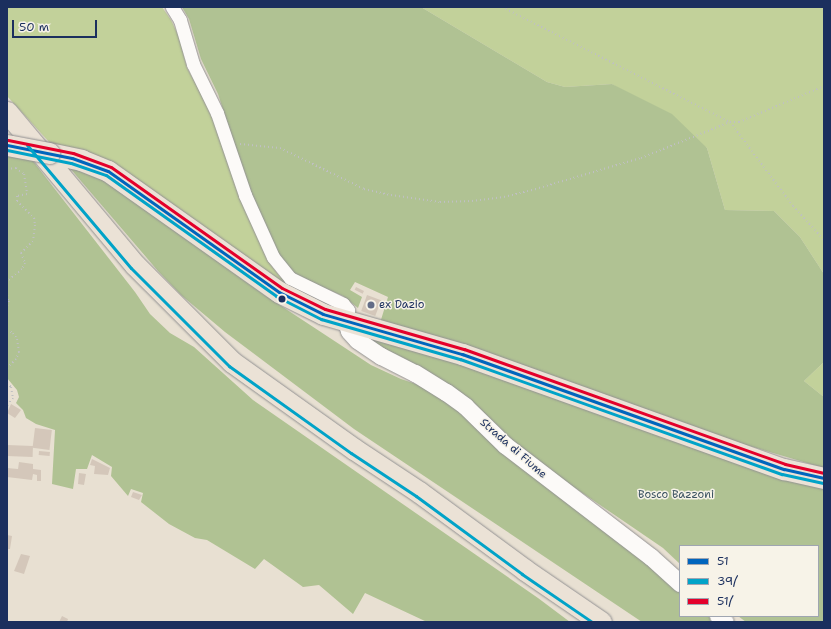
<!DOCTYPE html>
<html>
<head>
<meta charset="utf-8">
<style>
  body { margin:0 }
  #map { position:relative; width:831px; height:629px; overflow:hidden; background:#e8e0d2; font-family:"Shantell Sans",sans-serif }
  div>[style] { position:absolute }
  [style*='--x'] { left:calc(var(--x)*1px); top:calc(var(--y)*1px); width:calc(var(--w)*1px); rotate:calc(var(--a)*1deg) }
  .green>* { inset:0; background:#c2d19a }
  .forest>* { inset:0; background:#b0c293 }
  .building>* { inset:0; background:#d4c7ba; transform-origin:0 0 }
  .path>* { height:2px; margin-top:-1px; transform-origin:0; background:repeating-linear-gradient(90deg,#bfc0c2 0 1px,transparent 0 4px) }
  .roads { filter:drop-shadow(0 0 1px #929192) drop-shadow(0 0 1px #929192) }
  .minor>* { height:13px; margin:-6.5px; padding:0 6.5px; transform-origin:6.5px; border-radius:6.5px; background:#fcfaf8 }
  .tertiary>* { height:17px; margin:-8.5px; padding:0 8.5px; transform-origin:8.5px; border-radius:8.5px; background:#fcfaf8 }
  .primary>* { height:21px; margin:-10.5px; padding:0 10.5px; transform-origin:10.5px; border-radius:10.5px; background:#ebe2d6 }
  .bridges { filter:drop-shadow(0 0 1px #929192) drop-shadow(0 0 1px #929192) }
  .primary-bridge>* { height:21px; margin:-10.5px; padding:0 10.5px; transform-origin:10.5px; border-radius:10.5px; background:#ebe2d6 }
  .bus-1>* { height:3px; margin:-1.5px; padding:0 1.5px; transform-origin:1.5px; border-radius:1.5px; background:#0065bd }
  .bus-2>* { height:3px; margin:-1.5px; padding:0 1.5px; transform-origin:1.5px; border-radius:1.5px; background:#01a3c8 }
  .bus-3>* { height:3px; margin:-1.5px; padding:0 1.5px; transform-origin:1.5px; border-radius:1.5px; background:#e4002b }
  .dots>* { width:11px; height:11px; translate:-50% -50%; box-sizing:border-box; border:2px solid #f7f3e8; border-radius:50% }
  span { translate:-50% -50%; white-space:nowrap; text-align:center; line-height:1.15; -webkit-text-stroke:3px #f7f3e8; paint-order:stroke }
  .poi-label { font-size:11px; color:#1b2f5e }
  .left { translate:0 -50%; text-align:left }
  .street-label { font-size:11px; color:#1b2f5e }
  .park-label { font-size:11px; color:#3d5462 }
  .frame { position:absolute; inset:0; border:8px solid #1b2f5e; pointer-events:none }
  .legend { position:absolute; left:679px; top:545px; width:140px; height:72px; box-sizing:border-box; background:#f7f3e8; border:1px solid #9fa5b1; margin:0; padding:5px 7px; list-style:none; font-size:12px; color:#1b2f5e }
  .legend li { display:flex; align-items:center; gap:8px; height:20px }
  .legend b { width:20px; border:1px solid #9fa5b1 }
  .scale { position:absolute; left:12px; top:20px; width:85px; height:18px; box-sizing:border-box; border:2px solid #1b2f5e; border-top:0; padding-left:5px; font-size:12px; line-height:14px; white-space:nowrap; color:#1b2f5e; -webkit-text-stroke:3px #f7f3e8; paint-order:stroke }
</style>
</head>
<body>
<div id="map">
  <div class="green">
    <i style="clip-path:polygon(7px 7px,162px 7px,171px 20px,179px 37px,187px 68px,202px 95px,215px 125px,242px 202px,268px 261px,280px 277px,296px 288px,328px 302px,338px 310px,301px 297px,51px 144px,7px 96px)"></i>
    <i style="clip-path:polygon(421px 7px,824px 7px,824px 274px,800px 237px,774px 211px,725px 210px,707px 148px,612px 84px,565px 87px,547px 82px)"></i>
    <i style="clip-path:polygon(824px 362px,824px 397px,804px 381px)"></i>
  </div>
  <div class="forest">
    <i style="clip-path:polygon(182px 7px,421px 7px,547px 82px,565px 87px,612px 84px,672px 114px,707px 148px,725px 210px,774px 211px,800px 237px,824px 274px,824px 362px,804px 381px,824px 397px,824px 468px,736px 442px,380px 323px,388px 297px,355px 282px,350px 290px,362px 297px,358px 308px,343px 296px,293px 275px,276px 252px,258px 216px,218px 94px,201px 59px,189px 19px)"></i>
    <i style="clip-path:polygon(7px 154px,33px 161px,135px 292px,150px 314px,170px 333px,194px 347px,253px 400px,538px 598px,570px 622px,427px 622px,365px 593px,353px 614px,319px 585px,303px 587px,264px 559px,255px 569px,207px 540px,195px 538px,169px 524px,141px 502px,143px 493px,131px 489px,128px 496px,111px 476px,112px 467px,92px 455px,87px 469px,76px 469px,73px 489px,52px 484px,55px 430px,36px 424px,26px 418px,23px 410px,16px 403px,19px 397px,17px 390px,7px 378px)"></i>
    <i style="clip-path:polygon(69px 167px,101px 179px,120px 192px,263px 294px,371px 365px,401px 379px,425px 387px,441px 397px,640px 557px,680px 592px,680px 616px,709px 616px,716px 622px,642px 622px,354px 429px,225px 332px,181px 295px,158px 271px)"></i>
    <i style="clip-path:polygon(370px 337px,431px 353px,640px 427px,693px 448px,824px 485px,824px 622px,746px 622px,738px 616px,818px 616px,818px 546px,680px 546px,680px 564px,663px 548px,559px 477px,380px 347px,369px 339px)"></i>
  </div>
  <div class="building">
    <i style="left:356px;top:287px;width:9px;height:3px;rotate:27deg"></i>
    <i style="left:367px;top:295px;width:15px;height:17px;rotate:20deg"></i>
    <i style="clip-path:polygon(11px 404px,21px 410px,15px 418px,7px 413px)"></i>
    <i style="left:35px;top:428px;width:17px;height:20px;rotate:7deg"></i>
    <i style="left:7px;top:445px;width:26px;height:11px;rotate:2deg"></i>
    <i style="left:39px;top:451px;width:11px;height:4px;rotate:5deg"></i>
    <i style="clip-path:polygon(92px 459px,110px 468px,108px 475px,94px 474px,95px 466px,90px 465px)"></i>
    <i style="clip-path:polygon(19px 462px,33px 464px,33px 469px,41px 470px,41px 481px,37px 481px,37px 475px,33px 474px,32px 480px,7px 477px,7px 468px,18px 469px)"></i>
    <i style="clip-path:polygon(79px 473px,86px 474px,84px 485px,78px 484px)"></i>
    <i style="clip-path:polygon(133px 492px,142px 495px,139px 500px,131px 497px)"></i>
    <i style="clip-path:polygon(7px 535px,12px 536px,10px 549px,7px 549px)"></i>
    <i style="clip-path:polygon(21px 554px,30px 556px,24px 574px,14px 571px)"></i>
    <i style="clip-path:polygon(62px 616px,68px 619px,67px 622px,59px 622px)"></i>
  </div>
  <div class="path">
    <i style="--x:502;--y:7;--w:255;--a:26.8"></i>
    <i style="--x:730;--y:122;--w:9;--a:0"></i>
    <i style="--x:739;--y:122;--w:92;--a:-23"></i>
    <i style="--x:240;--y:144;--w:40;--a:5.7"></i>
    <i style="--x:280;--y:148;--w:93;--a:26"></i>
    <i style="--x:364;--y:189;--w:28;--a:13"></i>
    <i style="--x:391;--y:195;--w:49;--a:8.1"></i>
    <i style="--x:440;--y:202;--w:32;--a:-2"></i>
    <i style="--x:472;--y:201;--w:32;--a:-7"></i>
    <i style="--x:504;--y:197;--w:36;--a:-14"></i>
    <i style="--x:539;--y:188;--w:106;--a:-16.4"></i>
    <i style="--x:641;--y:158;--w:96;--a:-22"></i>
    <i style="--x:730;--y:122;--w:105;--a:53.1"></i>
    <i style="--x:793;--y:206;--w:46;--a:47.6"></i>
    <i style="--x:7;--y:169;--w:9;--a:-6"></i>
    <i style="--x:16;--y:168;--w:10;--a:37"></i>
    <i style="--x:24;--y:174;--w:20;--a:81"></i>
    <i style="--x:27;--y:194;--w:10;--a:169"></i>
    <i style="--x:17;--y:196;--w:5;--a:90"></i>
    <i style="--x:17;--y:201;--w:24;--a:45"></i>
    <i style="--x:34;--y:218;--w:7;--a:82"></i>
    <i style="--x:35;--y:225;--w:16;--a:97"></i>
    <i style="--x:33;--y:241;--w:17;--a:135"></i>
    <i style="--x:21;--y:253;--w:11;--a:68"></i>
    <i style="--x:25;--y:263;--w:7;--a:117"></i>
    <i style="--x:22;--y:269;--w:19;--a:141"></i>
    <i style="--x:7;--y:295;--w:6;--a:72"></i>
    <i style="--x:9;--y:301;--w:5;--a:112"></i>
    <i style="--x:7;--y:330;--w:7;--a:27"></i>
    <i style="--x:13;--y:333;--w:7;--a:56"></i>
    <i style="--x:17;--y:339;--w:13;--a:81"></i>
    <i style="--x:19;--y:352;--w:8;--a:113"></i>
    <i style="--x:16;--y:359;--w:13;--a:135"></i>
    <i style="--x:7;--y:383;--w:6;--a:45"></i>
    <i style="--x:11;--y:387;--w:11;--a:80"></i>
    <i style="--x:13;--y:398;--w:10;--a:127"></i>
  </div>
  <div class="roads">
    <div class="minor">
      <i style="--x:172;--y:7;--w:15;--a:58"></i>
      <i style="--x:180;--y:20;--w:46;--a:73.5"></i>
      <i style="--x:193;--y:64;--w:55;--a:63.9"></i>
      <i style="--x:217;--y:113;--w:87;--a:71.1"></i>
      <i style="--x:245;--y:195;--w:68;--a:65.7"></i>
      <i style="--x:273;--y:257;--w:27;--a:51"></i>
      <i style="--x:290;--y:278;--w:59;--a:26.1"></i>
      <i style="--x:343;--y:304;--w:8;--a:50"></i>
      <i style="--x:348;--y:310;--w:11;--a:100"></i>
    </div>
    <div class="tertiary">
      <i style="--x:346;--y:321;--w:10;--a:73"></i>
      <i style="--x:349;--y:331;--w:12;--a:48"></i>
      <i style="--x:357;--y:340;--w:29;--a:34"></i>
      <i style="--x:381;--y:356;--w:38;--a:27"></i>
      <i style="--x:415;--y:373;--w:36;--a:32"></i>
      <i style="--x:446;--y:392;--w:24;--a:36"></i>
      <i style="--x:465;--y:406;--w:56;--a:44.3"></i>
      <i style="--x:505;--y:445;--w:184;--a:37.5"></i>
      <i style="--x:651;--y:557;--w:39;--a:42"></i>
      <i style="--x:718;--y:616;--w:9;--a:41"></i>
    </div>
    <div class="primary">
      <i style="--x:7;--y:112;--w:199;--a:50.1"></i>
      <i style="--x:135;--y:265;--w:137;--a:45"></i>
      <i style="--x:232;--y:362;--w:150;--a:35.5"></i>
      <i style="--x:354;--y:449;--w:78;--a:33.5"></i>
      <i style="--x:419;--y:492;--w:132;--a:36.3"></i>
      <i style="--x:525;--y:570;--w:92;--a:34.4"></i>
      <i style="--x:49;--y:153;--w:33;--a:12"></i>
      <i style="--x:81;--y:160;--w:29;--a:22"></i>
      <i style="--x:108;--y:171;--w:209;--a:35.3"></i>
      <i style="--x:279;--y:292;--w:49;--a:26.6"></i>
      <i style="--x:323;--y:314;--w:145;--a:16.1"></i>
      <i style="--x:462;--y:354;--w:342;--a:19.7"></i>
      <i style="--x:784;--y:469;--w:41;--a:12.7"></i>
    </div>
  </div>
  <div class="bridges">
    <div class="primary-bridge">
      <i style="--x:7;--y:145;--w:43;--a:10.8"></i>
    </div>
  </div>
  <div class="bus-1">
    <i style="--x:7;--y:145;--w:66;--a:11.3"></i>
    <i style="--x:72;--y:158;--w:38;--a:20"></i>
    <i style="--x:108;--y:171;--w:209;--a:35.3"></i>
    <i style="--x:279;--y:292;--w:49;--a:26.6"></i>
    <i style="--x:323;--y:314;--w:145;--a:16.1"></i>
    <i style="--x:462;--y:354;--w:342;--a:19.7"></i>
    <i style="--x:784;--y:469;--w:41;--a:12.7"></i>
  </div>
  <div class="bus-2">
    <i style="--x:27;--y:145;--w:161;--a:49.8"></i>
    <i style="--x:131;--y:268;--w:139;--a:45"></i>
    <i style="--x:229;--y:366;--w:150;--a:35.5"></i>
    <i style="--x:351;--y:453;--w:78;--a:33.5"></i>
    <i style="--x:416;--y:496;--w:132;--a:36.3"></i>
    <i style="--x:522;--y:574;--w:85;--a:34.4"></i>
    <i style="--x:7;--y:150;--w:65;--a:11.5"></i>
    <i style="--x:71;--y:163;--w:37;--a:19"></i>
    <i style="--x:106;--y:175;--w:209;--a:35.4"></i>
    <i style="--x:276;--y:296;--w:51;--a:27.1"></i>
    <i style="--x:321;--y:319;--w:145;--a:16.1"></i>
    <i style="--x:460;--y:359;--w:342;--a:19.7"></i>
    <i style="--x:782;--y:474;--w:42;--a:12.4"></i>
  </div>
  <div class="bus-3">
    <i style="--x:8;--y:140;--w:66;--a:11.3"></i>
    <i style="--x:73;--y:153;--w:40;--a:20.2"></i>
    <i style="--x:111;--y:167;--w:209;--a:35.3"></i>
    <i style="--x:282;--y:288;--w:48;--a:26"></i>
    <i style="--x:325;--y:309;--w:145;--a:16.1"></i>
    <i style="--x:464;--y:349;--w:341;--a:19.7"></i>
    <i style="--x:785;--y:464;--w:40;--a:13"></i>
  </div>
  <div class="dots">
    <i style="left:282px;top:299px;background:#1b2f5e"></i>
    <i style="left:371px;top:305px;background:#636d87"></i>
  </div>
  <div class="poi-label">
    <span class="left" style="left:379px;top:305px">ex Dazio</span>
  </div>
  <div class="street-label">
    <span style="left:513px;top:449px;rotate:41deg">Strada di Fiume</span>
  </div>
  <div class="park-label">
    <span style="left:676px;top:495px">Bosco Bazzoni</span>
  </div>
  <div class="frame"></div>
  <ul class="legend">
  <li><b style="height:5px;background:#0065bd"></b>51</li>
  <li><b style="height:5px;background:#01a3c8"></b>39/</li>
  <li><b style="height:5px;background:#e4002b"></b>51/</li>
  </ul>
  <div class="scale">50 m</div>
</div>
</body>
</html>
